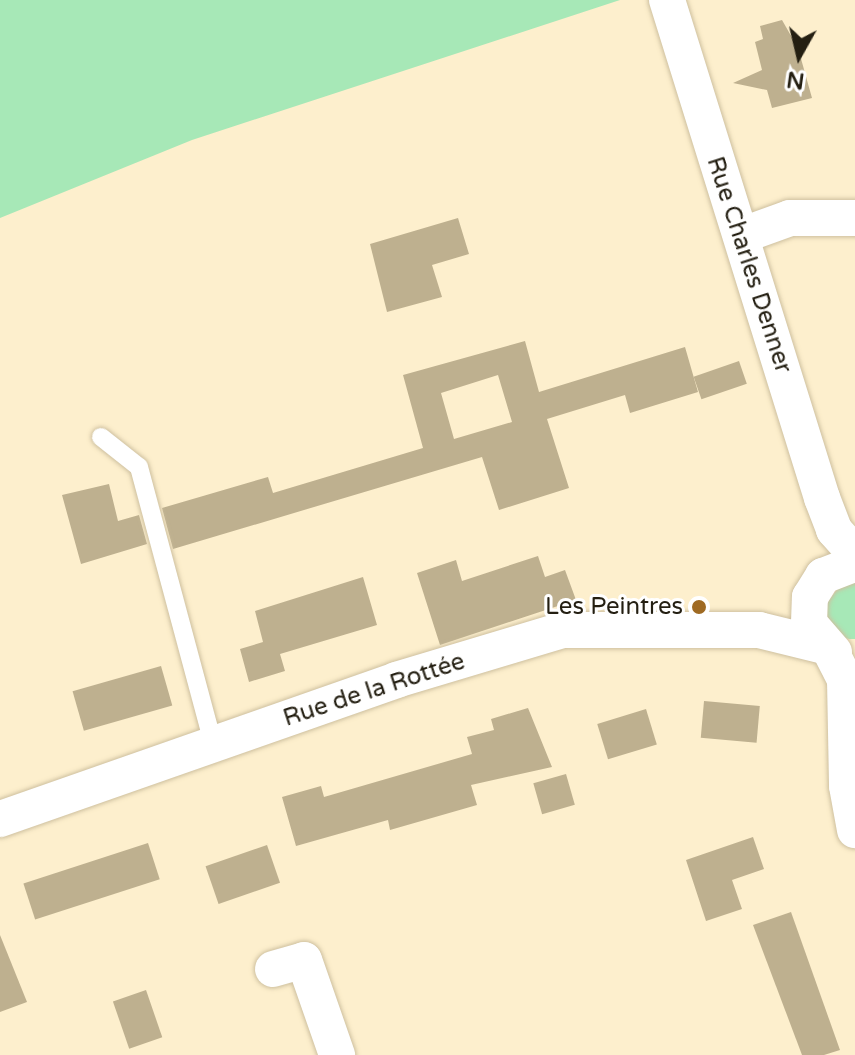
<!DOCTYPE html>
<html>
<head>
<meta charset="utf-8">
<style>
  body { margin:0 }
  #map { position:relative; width:855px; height:1055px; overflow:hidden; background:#fdefcd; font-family:"Varela Round",sans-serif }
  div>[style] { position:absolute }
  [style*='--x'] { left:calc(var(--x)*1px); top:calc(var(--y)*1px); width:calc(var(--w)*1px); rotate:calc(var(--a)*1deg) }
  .green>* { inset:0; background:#a7e8b7 }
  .building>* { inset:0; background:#beb08f; transform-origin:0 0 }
  .roads { filter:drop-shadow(0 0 2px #cec09f) drop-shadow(0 0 2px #cec09f) }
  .lane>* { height:18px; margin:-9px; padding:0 9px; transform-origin:9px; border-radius:9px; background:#fff }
  .street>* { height:36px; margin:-18px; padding:0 18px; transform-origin:18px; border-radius:18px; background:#fff }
  .dots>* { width:22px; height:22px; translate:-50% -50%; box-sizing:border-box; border:4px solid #fff; border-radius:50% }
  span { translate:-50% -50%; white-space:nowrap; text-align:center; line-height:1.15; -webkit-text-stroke:6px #fff; paint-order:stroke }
  .street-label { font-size:24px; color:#241f12 }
  .poi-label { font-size:24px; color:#241f12 }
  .right { translate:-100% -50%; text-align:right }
  .north { position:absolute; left:759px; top:16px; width:80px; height:80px; -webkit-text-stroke:6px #fff; paint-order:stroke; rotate:188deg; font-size:22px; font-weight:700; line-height:32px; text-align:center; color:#241f12 }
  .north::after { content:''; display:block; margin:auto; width:28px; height:36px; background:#241f12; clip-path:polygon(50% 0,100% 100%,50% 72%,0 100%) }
</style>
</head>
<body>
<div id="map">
  <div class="green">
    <i style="clip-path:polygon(0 0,620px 0,192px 140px,0 218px)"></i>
    <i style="clip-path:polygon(855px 582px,855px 639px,849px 639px,838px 635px,826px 616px,826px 604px,840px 586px)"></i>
  </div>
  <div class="building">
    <i style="clip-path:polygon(782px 20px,798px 48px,812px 98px,772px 108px,767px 90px,733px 83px,762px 70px,755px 42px,763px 39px,760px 26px)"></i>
    <i style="clip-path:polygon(458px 218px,469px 254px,432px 265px,442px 297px,387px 312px,370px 244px)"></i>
    <i style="clip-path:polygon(evenodd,525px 341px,539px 392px,685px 347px,698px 392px,630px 413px,625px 395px,547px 419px,569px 488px,499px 510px,482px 457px,173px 549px,162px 508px,268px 477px,273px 493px,423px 448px,403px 375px,525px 341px,498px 375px,512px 422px,454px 439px,441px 393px,498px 375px)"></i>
    <i style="left:739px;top:361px;width:24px;height:48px;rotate:71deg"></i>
    <i style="clip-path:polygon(109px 484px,118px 521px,139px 515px,147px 544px,81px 564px,62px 495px)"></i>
    <i style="clip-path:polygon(538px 556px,545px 577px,565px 570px,576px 600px,440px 645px,417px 573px,456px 560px,462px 581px)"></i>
    <i style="clip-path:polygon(363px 577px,377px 625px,280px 654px,285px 671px,249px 682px,240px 649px,263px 642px,255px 611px)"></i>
    <i style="left:161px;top:666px;width:41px;height:92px;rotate:74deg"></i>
    <i style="left:704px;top:701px;width:56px;height:37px;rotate:5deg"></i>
    <i style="clip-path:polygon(528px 708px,552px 767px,471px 785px,477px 805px,390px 830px,388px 820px,296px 846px,282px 797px,321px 786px,324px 797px,472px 754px,467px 737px,494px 730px,491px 719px)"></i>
    <i style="left:646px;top:709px;width:37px;height:51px;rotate:73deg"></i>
    <i style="left:566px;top:774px;width:32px;height:34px;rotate:74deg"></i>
    <i style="clip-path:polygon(753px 837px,764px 869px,732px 880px,742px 909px,706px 921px,686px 860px)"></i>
    <i style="left:148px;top:843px;width:38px;height:131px;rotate:72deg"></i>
    <i style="left:267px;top:845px;width:40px;height:65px;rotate:71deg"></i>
    <i style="clip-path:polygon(791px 912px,840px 1050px,824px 1055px,802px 1055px,753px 925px)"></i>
    <i style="clip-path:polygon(0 935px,27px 1002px,0 1012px)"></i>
    <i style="left:146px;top:990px;width:50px;height:35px;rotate:71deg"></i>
  </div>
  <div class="roads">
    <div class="lane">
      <i style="--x:101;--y:437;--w:48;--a:38.3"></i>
      <i style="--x:139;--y:467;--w:287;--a:75"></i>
    </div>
    <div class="street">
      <i style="--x:667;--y:0;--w:522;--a:72.71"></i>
      <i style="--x:822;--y:498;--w:34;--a:69"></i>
      <i style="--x:834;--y:530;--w:31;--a:48"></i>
      <i style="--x:743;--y:235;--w:50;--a:-19.9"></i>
      <i style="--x:790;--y:218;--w:65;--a:0"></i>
      <i style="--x:830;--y:650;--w:34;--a:63"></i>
      <i style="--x:845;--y:680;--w:106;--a:88.9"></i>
      <i style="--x:847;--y:786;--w:45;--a:79.7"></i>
      <i style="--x:834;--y:652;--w:38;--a:-131"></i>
      <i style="--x:809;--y:623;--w:26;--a:-88"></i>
      <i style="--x:810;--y:597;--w:25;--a:-58"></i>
      <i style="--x:823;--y:576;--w:34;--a:-21"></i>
      <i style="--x:0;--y:819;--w:420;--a:-19.3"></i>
      <i style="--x:396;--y:680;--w:174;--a:-16.7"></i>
      <i style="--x:563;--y:630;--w:196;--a:0"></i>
      <i style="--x:759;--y:630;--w:67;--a:13.8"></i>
      <i style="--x:273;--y:969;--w:32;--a:-16"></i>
      <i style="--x:304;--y:960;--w:101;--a:70.8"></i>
    </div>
  </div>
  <div class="dots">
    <i style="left:699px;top:607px;background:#9f6a23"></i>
  </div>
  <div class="street-label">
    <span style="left:749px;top:265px;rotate:72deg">Rue Charles Denner</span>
    <span style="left:374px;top:690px;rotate:-18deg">Rue de la Rottée</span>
  </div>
  <div class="poi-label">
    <span class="right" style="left:683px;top:607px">Les Peintres</span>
  </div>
  <div class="north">N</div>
</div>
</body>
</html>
